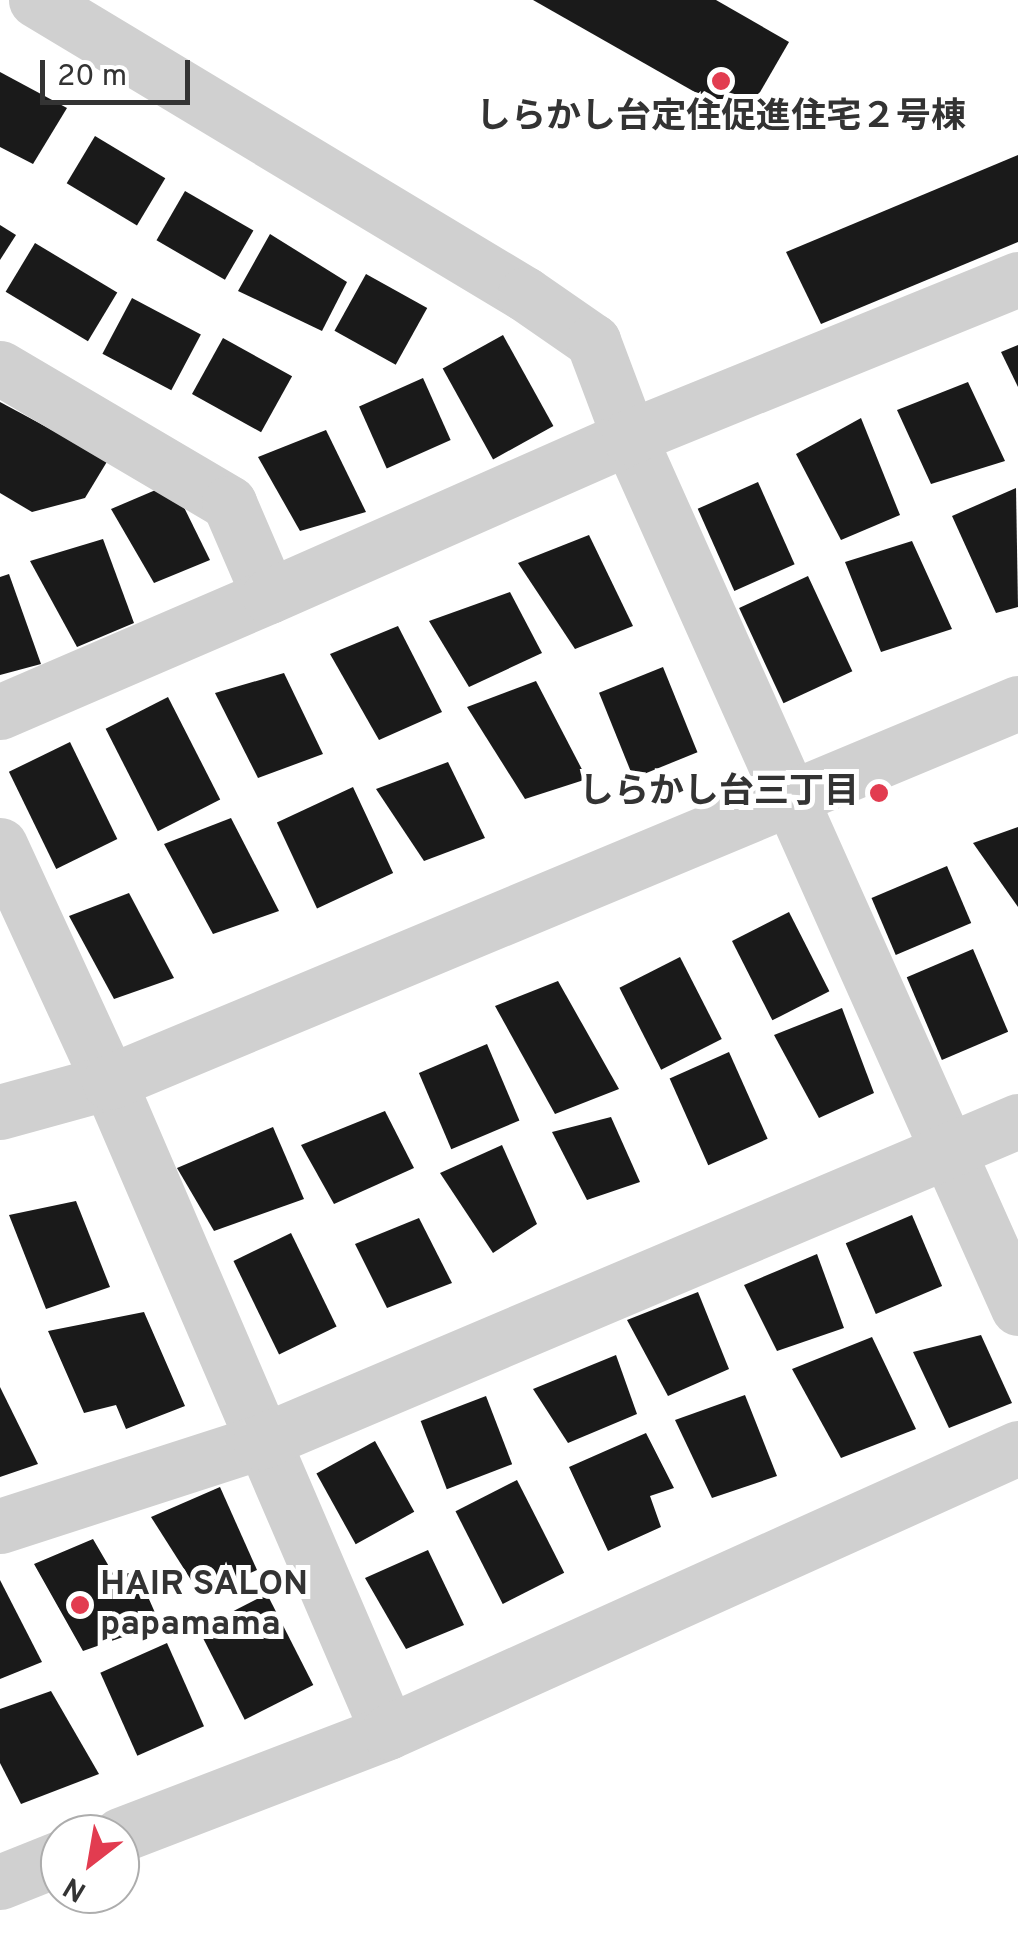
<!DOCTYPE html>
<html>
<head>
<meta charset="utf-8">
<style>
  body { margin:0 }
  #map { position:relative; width:1018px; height:1954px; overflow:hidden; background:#fff; font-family:Overpass,"Noto Sans JP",sans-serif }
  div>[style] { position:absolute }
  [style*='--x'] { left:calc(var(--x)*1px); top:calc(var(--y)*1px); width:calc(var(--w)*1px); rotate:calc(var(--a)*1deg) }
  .building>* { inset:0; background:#1a1a1a; transform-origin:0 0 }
  .minor>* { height:55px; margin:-27.5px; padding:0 27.5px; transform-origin:27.5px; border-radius:27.5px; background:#d0d0d0 }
  .dots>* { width:28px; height:28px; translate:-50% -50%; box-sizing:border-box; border:5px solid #fff; border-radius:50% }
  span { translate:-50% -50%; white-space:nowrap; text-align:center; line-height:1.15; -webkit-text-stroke:10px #fff; paint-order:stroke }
  .poi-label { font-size:35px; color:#333; font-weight:700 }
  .right { translate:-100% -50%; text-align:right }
  .left { translate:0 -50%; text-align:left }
  .north { position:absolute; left:40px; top:1814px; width:100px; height:100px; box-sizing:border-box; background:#fff; border:2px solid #adadad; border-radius:50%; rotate:211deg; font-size:28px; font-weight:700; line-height:40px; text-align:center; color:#333 }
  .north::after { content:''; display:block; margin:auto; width:35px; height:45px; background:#e23c50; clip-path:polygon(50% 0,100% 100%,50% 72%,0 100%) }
  .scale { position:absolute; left:40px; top:60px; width:150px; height:45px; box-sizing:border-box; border:5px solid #333; border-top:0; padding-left:12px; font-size:30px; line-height:35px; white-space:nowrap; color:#333; -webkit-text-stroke:8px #fff; paint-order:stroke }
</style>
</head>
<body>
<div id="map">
  <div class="building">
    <i style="clip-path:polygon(533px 0,716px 0,789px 42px,744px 120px)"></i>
    <i style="clip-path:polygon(0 72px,67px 108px,33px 164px,0 147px)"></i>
    <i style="left:95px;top:136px;width:82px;height:55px;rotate:31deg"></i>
    <i style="clip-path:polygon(1018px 155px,1018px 242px,821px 324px,786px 252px)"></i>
    <i style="left:185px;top:191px;width:79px;height:57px;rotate:30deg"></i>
    <i style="clip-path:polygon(0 225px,16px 235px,0 260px)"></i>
    <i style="clip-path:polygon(270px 234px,347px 282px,322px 331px,238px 291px)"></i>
    <i style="left:35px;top:243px;width:96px;height:57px;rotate:31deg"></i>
    <i style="left:366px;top:274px;width:70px;height:65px;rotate:29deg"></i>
    <i style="left:132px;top:298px;width:78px;height:63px;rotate:28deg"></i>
    <i style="left:503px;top:335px;width:104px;height:69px;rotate:61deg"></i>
    <i style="left:223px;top:338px;width:79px;height:64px;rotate:29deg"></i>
    <i style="clip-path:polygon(1018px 345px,1018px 387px,1001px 352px)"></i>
    <i style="left:423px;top:378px;width:68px;height:70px;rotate:66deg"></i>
    <i style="clip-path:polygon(968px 382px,1005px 461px,931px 484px,897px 410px)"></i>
    <i style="clip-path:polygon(0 402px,108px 460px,85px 498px,32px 512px,0 493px)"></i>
    <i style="clip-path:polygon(861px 418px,900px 515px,841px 540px,796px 454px)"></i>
    <i style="clip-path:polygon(326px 430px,366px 512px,300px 531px,258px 457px)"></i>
    <i style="left:758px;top:482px;width:90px;height:66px;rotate:66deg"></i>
    <i style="clip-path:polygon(172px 483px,210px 560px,154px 583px,111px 509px)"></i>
    <i style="clip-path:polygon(1016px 488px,1018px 607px,996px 613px,952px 516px)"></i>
    <i style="clip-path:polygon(589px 535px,633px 626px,575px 649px,518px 563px)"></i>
    <i style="clip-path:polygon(103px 539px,134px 623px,77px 647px,30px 561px)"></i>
    <i style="clip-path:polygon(912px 541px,952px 629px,881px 652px,845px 562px)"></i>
    <i style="clip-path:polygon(9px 574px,41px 664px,0 675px,0 577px)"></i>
    <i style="left:808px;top:576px;width:105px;height:76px;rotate:65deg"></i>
    <i style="clip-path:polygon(510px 592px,542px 653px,469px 687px,429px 621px)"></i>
    <i style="clip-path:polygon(398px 626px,442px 712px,379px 740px,330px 654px)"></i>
    <i style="left:663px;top:667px;width:92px;height:69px;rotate:68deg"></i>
    <i style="clip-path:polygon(284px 673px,323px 754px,258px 778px,215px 693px)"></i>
    <i style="clip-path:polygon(536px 681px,587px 779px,525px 799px,467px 707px)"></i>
    <i style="left:168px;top:697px;width:115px;height:70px;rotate:63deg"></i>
    <i style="left:70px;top:742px;width:108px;height:68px;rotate:64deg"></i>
    <i style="clip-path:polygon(448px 762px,485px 838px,424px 861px,376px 789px)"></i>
    <i style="left:353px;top:787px;width:95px;height:84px;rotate:65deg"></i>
    <i style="clip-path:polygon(231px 818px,279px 911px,213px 934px,164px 844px)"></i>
    <i style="clip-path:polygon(1018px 827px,1018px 907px,973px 843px)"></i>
    <i style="left:947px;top:866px;width:62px;height:82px;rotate:67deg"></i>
    <i style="clip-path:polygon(129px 893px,174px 978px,114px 999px,69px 916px)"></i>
    <i style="left:789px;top:912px;width:89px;height:64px;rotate:63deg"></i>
    <i style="left:973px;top:949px;width:90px;height:72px;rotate:67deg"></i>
    <i style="left:680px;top:957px;width:92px;height:68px;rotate:63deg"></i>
    <i style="clip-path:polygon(558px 981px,619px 1089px,555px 1114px,495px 1006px)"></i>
    <i style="clip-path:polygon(842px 1008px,874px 1093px,819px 1118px,774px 1035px)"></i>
    <i style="left:487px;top:1044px;width:83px;height:74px;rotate:67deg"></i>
    <i style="left:729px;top:1052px;width:95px;height:65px;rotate:66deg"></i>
    <i style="clip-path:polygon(385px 1111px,414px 1168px,334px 1204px,301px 1145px)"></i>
    <i style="clip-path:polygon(611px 1117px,640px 1182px,587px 1200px,552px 1132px)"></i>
    <i style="clip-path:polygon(273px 1127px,304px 1199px,214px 1231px,177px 1168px)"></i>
    <i style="clip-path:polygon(502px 1145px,537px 1224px,493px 1253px,440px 1173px)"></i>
    <i style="clip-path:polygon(76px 1201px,110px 1287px,46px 1309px,9px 1215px)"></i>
    <i style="left:912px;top:1215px;width:77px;height:72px;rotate:67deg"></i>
    <i style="clip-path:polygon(419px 1218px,452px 1283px,387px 1308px,355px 1244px)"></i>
    <i style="left:291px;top:1233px;width:104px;height:64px;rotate:64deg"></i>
    <i style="clip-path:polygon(817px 1254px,844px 1328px,777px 1351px,744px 1285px)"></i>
    <i style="clip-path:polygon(698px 1292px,729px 1369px,668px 1396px,627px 1320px)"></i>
    <i style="clip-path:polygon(144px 1312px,185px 1406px,126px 1429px,116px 1405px,84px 1413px,48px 1331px)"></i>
    <i style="clip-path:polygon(981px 1335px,1012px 1403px,949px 1428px,913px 1352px)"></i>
    <i style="clip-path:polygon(872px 1337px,916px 1429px,841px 1458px,792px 1369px)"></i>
    <i style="clip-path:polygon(616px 1355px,637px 1414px,568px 1443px,533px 1389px)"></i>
    <i style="clip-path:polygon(0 1387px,38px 1464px,0 1477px)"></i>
    <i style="clip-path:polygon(745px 1395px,777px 1476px,712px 1498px,675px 1420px)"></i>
    <i style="left:486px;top:1396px;width:73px;height:70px;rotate:69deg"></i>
    <i style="clip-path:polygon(646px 1433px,674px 1488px,650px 1496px,661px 1527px,608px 1551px,569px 1467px)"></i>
    <i style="left:375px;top:1441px;width:81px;height:67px;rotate:61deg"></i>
    <i style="left:517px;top:1480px;width:104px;height:69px;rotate:63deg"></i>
    <i style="clip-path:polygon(220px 1487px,257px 1570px,200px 1594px,151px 1517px)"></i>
    <i style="clip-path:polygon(93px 1539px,114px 1575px,137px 1572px,160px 1624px,83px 1651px,34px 1564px)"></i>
    <i style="clip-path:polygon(428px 1550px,464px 1625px,406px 1649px,365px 1578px)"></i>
    <i style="clip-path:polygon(0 1580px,42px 1662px,0 1679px)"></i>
    <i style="left:267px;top:1594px;width:102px;height:77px;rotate:63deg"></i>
    <i style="left:167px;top:1643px;width:91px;height:73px;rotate:66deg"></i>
    <i style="clip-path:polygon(51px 1691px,99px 1774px,21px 1804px,0 1763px,0 1709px)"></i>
  </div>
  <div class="minor">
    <i style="--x:36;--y:0;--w:571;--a:31.02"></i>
    <i style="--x:525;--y:294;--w:83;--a:34.7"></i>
    <i style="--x:593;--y:341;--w:103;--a:69.4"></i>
    <i style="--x:629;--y:437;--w:954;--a:65.93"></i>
    <i style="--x:0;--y:368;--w:266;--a:30.5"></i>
    <i style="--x:229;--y:503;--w:101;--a:66.7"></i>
    <i style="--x:269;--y:596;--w:293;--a:156.7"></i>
    <i style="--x:269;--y:596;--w:394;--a:-23.8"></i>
    <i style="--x:629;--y:437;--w:420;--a:-22.1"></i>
    <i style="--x:0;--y:845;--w:261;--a:65.3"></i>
    <i style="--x:109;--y:1082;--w:707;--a:66.77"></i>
    <i style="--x:0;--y:1112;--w:113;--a:-15.4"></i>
    <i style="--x:109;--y:1082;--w:985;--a:-22.63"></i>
    <i style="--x:0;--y:1526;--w:273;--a:-17.9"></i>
    <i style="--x:260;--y:1442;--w:823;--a:-22.95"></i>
    <i style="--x:120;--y:1835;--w:287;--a:-21"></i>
    <i style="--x:388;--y:1732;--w:691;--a:-24.27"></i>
    <i style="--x:0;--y:1882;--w:65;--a:-21.8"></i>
  </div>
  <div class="dots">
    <i style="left:721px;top:81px;background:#e23c50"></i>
    <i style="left:879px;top:793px;background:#e23c50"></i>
    <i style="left:80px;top:1605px;background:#e23c50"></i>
  </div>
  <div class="poi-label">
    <span style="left:721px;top:118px">しらかし台定住促進住宅２号棟</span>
    <span class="right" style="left:859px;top:793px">しらかし台三丁目</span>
    <span class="left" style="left:100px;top:1605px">HAIR SALON<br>papamama</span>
  </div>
  <div class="north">N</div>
  <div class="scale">20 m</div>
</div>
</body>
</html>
